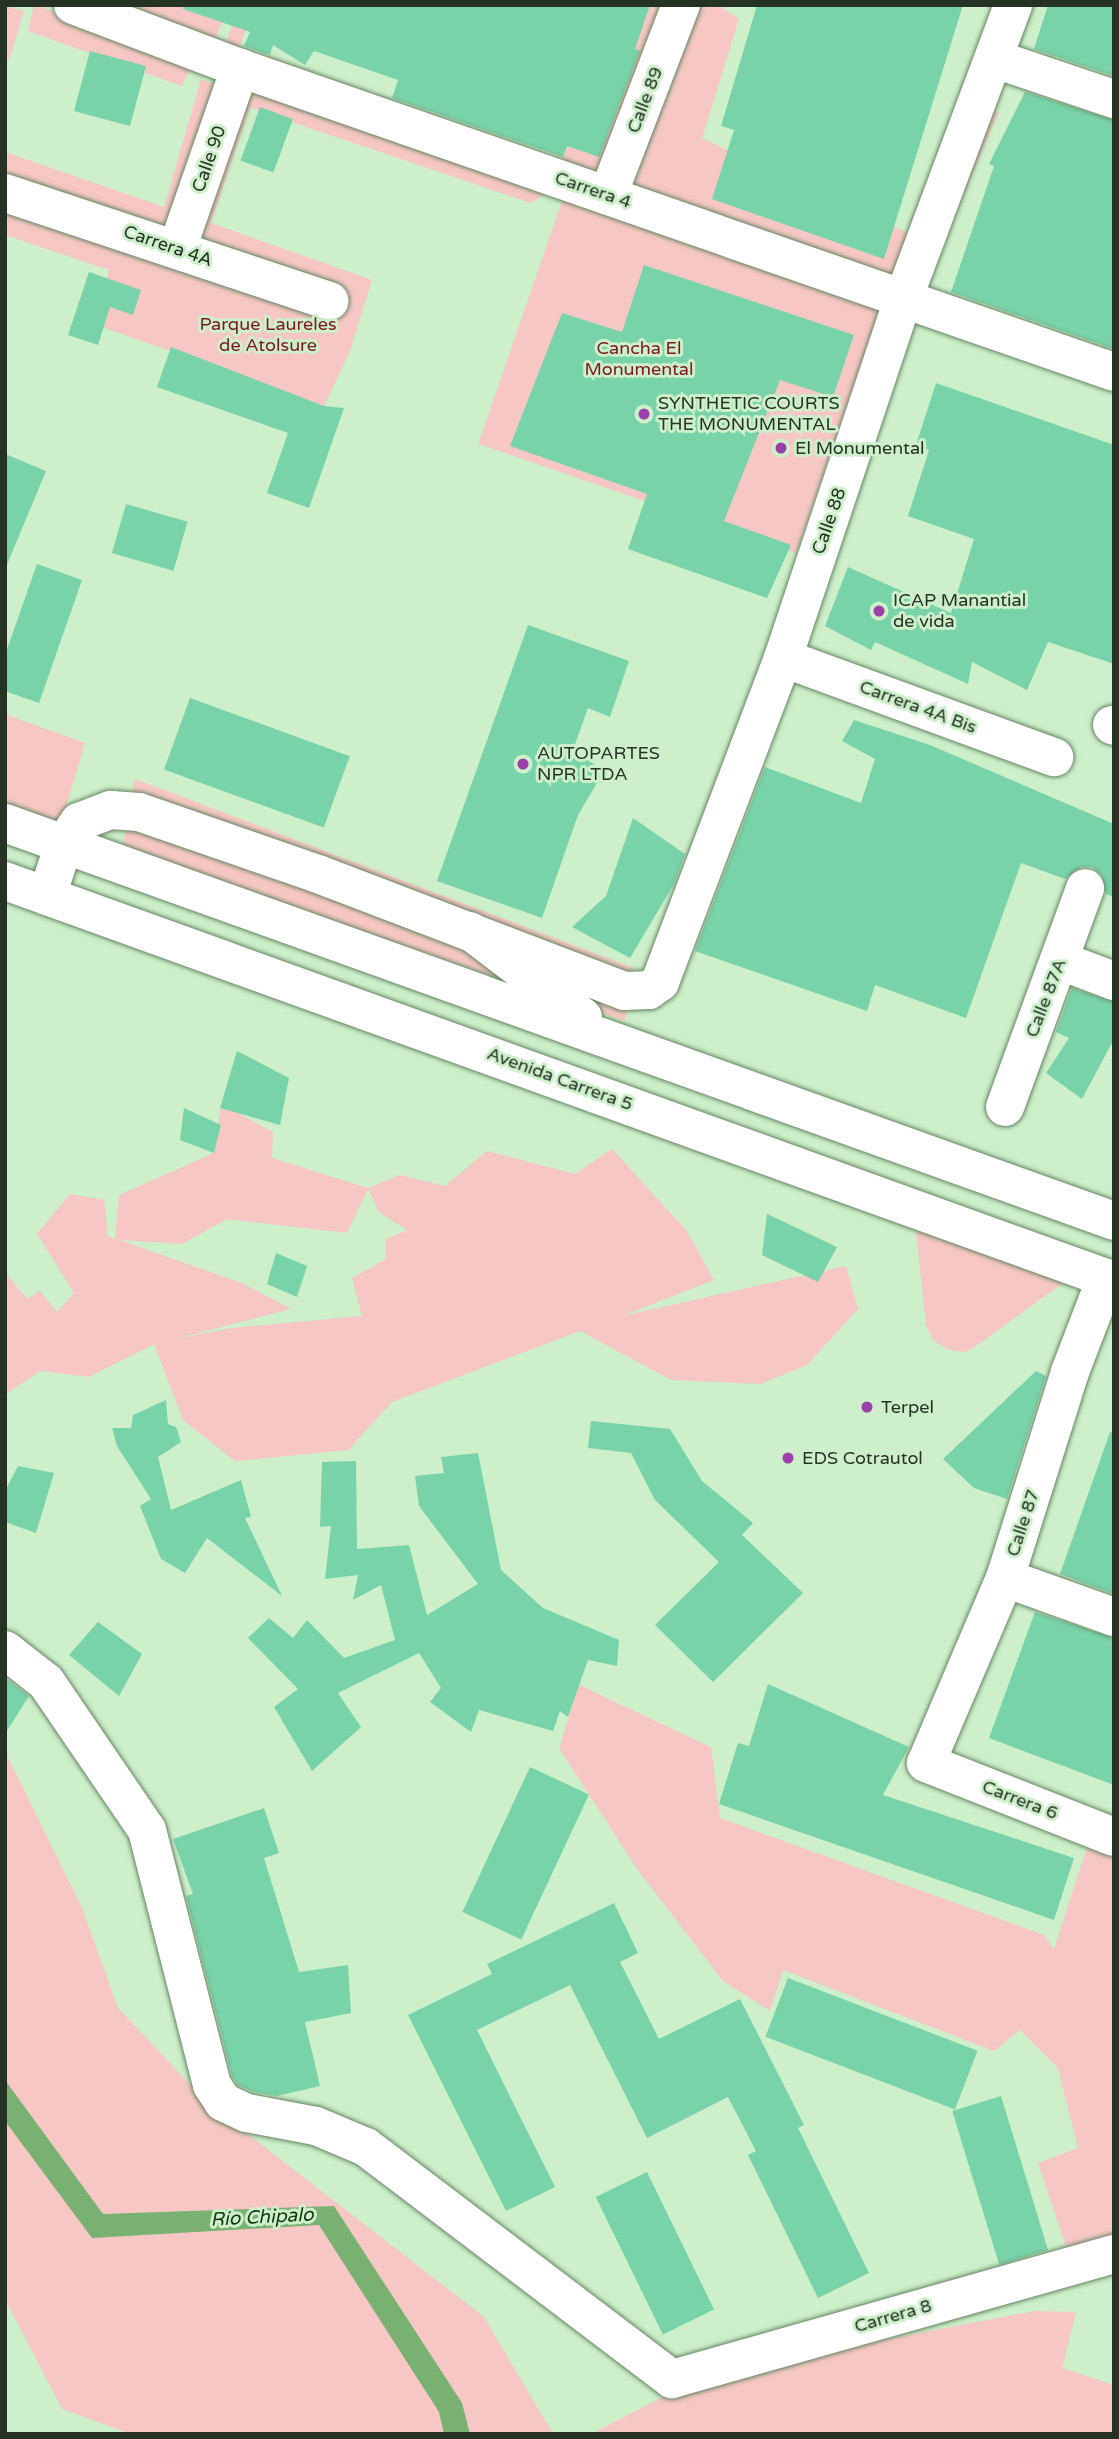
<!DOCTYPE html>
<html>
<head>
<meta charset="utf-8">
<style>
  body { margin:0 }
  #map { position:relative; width:1119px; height:2439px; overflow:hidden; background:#cdefca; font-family:"Varela Round",sans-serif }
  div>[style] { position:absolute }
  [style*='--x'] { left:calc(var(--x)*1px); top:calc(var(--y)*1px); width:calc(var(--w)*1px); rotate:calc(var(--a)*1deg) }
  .green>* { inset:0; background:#f6c7c4; transform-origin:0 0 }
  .water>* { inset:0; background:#79b173 }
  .building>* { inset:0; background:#79d3a9; transform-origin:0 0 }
  .roads { filter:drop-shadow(0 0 2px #668563) drop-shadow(0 0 2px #668563) }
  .minor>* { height:38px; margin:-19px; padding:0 19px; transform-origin:19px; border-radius:19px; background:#fff }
  .major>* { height:38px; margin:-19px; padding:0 19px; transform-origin:19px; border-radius:19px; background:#fff }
  .dots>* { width:19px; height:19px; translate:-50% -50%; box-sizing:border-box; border:4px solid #cdefca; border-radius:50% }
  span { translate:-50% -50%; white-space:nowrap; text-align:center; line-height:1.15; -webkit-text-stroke:6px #cdefca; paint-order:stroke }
  .street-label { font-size:18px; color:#253224 }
  .park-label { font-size:18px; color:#7c161f }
  .poi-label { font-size:18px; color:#253224 }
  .left { translate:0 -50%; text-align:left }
  .water-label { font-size:19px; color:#0f360c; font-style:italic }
  .frame { position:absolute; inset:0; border:7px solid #253224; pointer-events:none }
</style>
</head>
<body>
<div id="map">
  <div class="green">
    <i style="clip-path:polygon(34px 5px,36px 5px,192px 67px,182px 86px,28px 31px)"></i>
    <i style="clip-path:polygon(82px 5px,227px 5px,211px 54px)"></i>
    <i style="clip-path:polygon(240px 5px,255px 5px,236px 56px,224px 48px)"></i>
    <i style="clip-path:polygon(624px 5px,665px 5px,603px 176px,584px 172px,531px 203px,250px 108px,211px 223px,372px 280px,350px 351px,324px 406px,94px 324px,109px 270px,5px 235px,5px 152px,164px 207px,201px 79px,243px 96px,254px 52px,562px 160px)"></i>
    <i style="clip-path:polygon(694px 5px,718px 5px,739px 19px,702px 138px,912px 235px,959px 107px,999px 112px,941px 248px,912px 235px,883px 290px,632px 189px)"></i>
    <i style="clip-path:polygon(5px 6px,24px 11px,9px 60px,5px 59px)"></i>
    <i style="left:563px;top:198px;width:336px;height:260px;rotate:19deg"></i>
    <i style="clip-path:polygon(5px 714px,85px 743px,59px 830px,5px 809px)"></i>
    <i style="clip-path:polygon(135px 779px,634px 968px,625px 1021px,122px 849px)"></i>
    <i style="clip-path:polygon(evenodd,221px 1104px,273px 1132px,272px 1158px,368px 1188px,400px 1175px,445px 1186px,487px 1151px,575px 1174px,612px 1149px,686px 1230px,714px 1280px,622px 1316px,846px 1266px,858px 1309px,807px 1365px,761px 1384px,671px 1380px,580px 1331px,392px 1402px,348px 1450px,235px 1461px,183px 1420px,154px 1344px,89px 1377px,40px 1371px,5px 1395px,5px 1272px,27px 1299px,40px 1291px,57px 1312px,74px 1293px,37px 1234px,70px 1194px,104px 1200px,108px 1236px,115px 1239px,119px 1195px,214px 1153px,221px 1104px,368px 1189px,379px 1212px,407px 1230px,386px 1239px,386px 1259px,352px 1278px,362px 1316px,231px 1328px,175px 1339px,291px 1309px,242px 1283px,119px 1240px,182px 1244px,227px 1219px,347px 1233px,368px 1189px)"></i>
    <i style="clip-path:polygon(915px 1223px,1063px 1283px,976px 1346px,965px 1352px,949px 1350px,934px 1341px,926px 1325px)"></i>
    <i style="clip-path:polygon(579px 1685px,711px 1747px,720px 1818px,1044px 1935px,1054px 1949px,1088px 1844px,1114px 1855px,1114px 2243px,1070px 2259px,1038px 2163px,1078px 2148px,1058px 2068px,1020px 2030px,994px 2051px,783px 1970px,770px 2011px,723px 1981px,637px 1869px,559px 1748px)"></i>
    <i style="clip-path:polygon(5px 1751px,82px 1908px,118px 2008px,209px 2104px,484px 2317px,553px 2434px,131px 2434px,62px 2409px,5px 2299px)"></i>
    <i style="clip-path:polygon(1034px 2311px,1076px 2312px,1062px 2368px,1114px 2385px,1114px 2434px,591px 2434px,707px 2374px)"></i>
  </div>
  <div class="water">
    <i style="clip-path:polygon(5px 2080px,103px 2214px,334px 2206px,462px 2403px,470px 2434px,444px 2434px,439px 2412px,319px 2225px,92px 2238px,5px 2121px)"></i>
  </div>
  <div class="building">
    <i style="clip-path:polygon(184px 5px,650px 5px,635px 49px,640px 51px,599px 157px,567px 146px,563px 157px,392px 98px,398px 80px,314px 51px,305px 65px,273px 45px,270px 55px,244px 46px,250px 32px,183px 9px)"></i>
    <i style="clip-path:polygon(757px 5px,963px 5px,884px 259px,712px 199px,734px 130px,721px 126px)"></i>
    <i style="clip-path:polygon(1048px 5px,1114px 5px,1114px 76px,1034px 49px)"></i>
    <i style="left:90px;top:51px;width:58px;height:62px;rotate:15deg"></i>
    <i style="clip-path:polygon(1025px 92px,1114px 120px,1114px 349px,951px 292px,994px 166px,989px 164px)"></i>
    <i style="left:260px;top:107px;width:35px;height:57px;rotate:20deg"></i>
    <i style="clip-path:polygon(644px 265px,854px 335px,833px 397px,780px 380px,724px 521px,791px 545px,767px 598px,628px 549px,647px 494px,510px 446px,562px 313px,622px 332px)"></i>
    <i style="clip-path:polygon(89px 272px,141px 290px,133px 315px,110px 307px,98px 345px,68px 335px)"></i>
    <i style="clip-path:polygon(171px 347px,324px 406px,344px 408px,309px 508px,267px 493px,288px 433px,157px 387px)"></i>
    <i style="clip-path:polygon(936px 383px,1114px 445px,1114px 664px,1048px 642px,1027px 690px,972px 662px,968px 684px,875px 642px,871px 650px,825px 626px,848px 567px,951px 613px,974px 539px,908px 516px,929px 450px,916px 445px)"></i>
    <i style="clip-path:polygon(5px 454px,46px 471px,6px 567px,5px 567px)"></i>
    <i style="left:126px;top:504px;width:64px;height:51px;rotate:16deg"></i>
    <i style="clip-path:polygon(37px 564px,82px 580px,39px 703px,5px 691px,5px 655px)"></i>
    <i style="clip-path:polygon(528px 625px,629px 661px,610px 717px,588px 708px,573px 750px,604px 771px,578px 815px,542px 918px,437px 881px)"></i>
    <i style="left:190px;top:698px;width:170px;height:76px;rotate:20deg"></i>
    <i style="clip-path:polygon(854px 720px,930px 745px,1114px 824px,1114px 897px,1106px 894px,1102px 875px,1092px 867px,1081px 867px,1065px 879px,1021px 863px,966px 1018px,875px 985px,867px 1011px,695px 951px,765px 767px,861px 803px,875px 759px,842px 741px)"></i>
    <i style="clip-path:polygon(633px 818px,685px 854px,674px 884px,630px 958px,572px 927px,606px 896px)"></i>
    <i style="clip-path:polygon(1072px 988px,1114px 1002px,1114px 1039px,1082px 1099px,1046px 1073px,1069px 1038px,1056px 1032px)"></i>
    <i style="clip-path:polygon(237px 1051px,289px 1078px,280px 1125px,220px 1108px)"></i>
    <i style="clip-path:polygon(184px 1108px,221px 1125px,214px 1153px,180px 1140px)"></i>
    <i style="clip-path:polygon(767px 1214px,837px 1247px,818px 1282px,762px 1255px)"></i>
    <i style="clip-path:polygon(276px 1253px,307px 1266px,297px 1297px,267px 1284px)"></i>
    <i style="clip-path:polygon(1036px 1371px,1046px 1376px,1007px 1499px,974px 1488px,943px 1459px)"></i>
    <i style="clip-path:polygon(166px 1400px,168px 1424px,176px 1427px,181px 1442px,158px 1457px,171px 1510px,241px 1480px,251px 1517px,245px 1518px,282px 1596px,207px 1538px,185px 1573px,161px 1559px,140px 1506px,151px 1499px,117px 1446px,112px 1428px,131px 1428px,133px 1415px)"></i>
    <i style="clip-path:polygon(591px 1421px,670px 1429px,702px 1481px,753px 1523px,742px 1535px,803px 1593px,713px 1682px,655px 1625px,719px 1562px,655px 1500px,631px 1453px,588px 1448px)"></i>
    <i style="clip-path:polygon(1110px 1432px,1114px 1433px,1114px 1594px,1060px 1574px)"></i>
    <i style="clip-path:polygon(478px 1453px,501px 1570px,543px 1608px,619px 1640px,617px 1666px,588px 1660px,568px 1717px,560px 1711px,553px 1731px,479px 1710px,471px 1732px,430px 1702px,441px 1688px,419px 1653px,338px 1693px,361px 1727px,312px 1771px,274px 1707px,298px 1689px,248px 1638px,269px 1618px,293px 1638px,307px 1620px,344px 1658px,395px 1640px,381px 1585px,353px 1600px,358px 1575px,325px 1579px,331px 1526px,320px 1527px,322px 1462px,356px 1461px,357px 1549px,409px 1545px,427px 1615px,478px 1584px,419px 1506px,415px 1476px,444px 1473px,441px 1457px)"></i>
    <i style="clip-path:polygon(18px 1466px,54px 1473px,36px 1533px,5px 1522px,5px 1491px)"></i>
    <i style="clip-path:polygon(1035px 1612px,1114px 1638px,1114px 1785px,989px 1738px)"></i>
    <i style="clip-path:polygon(98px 1622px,142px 1654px,119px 1696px,69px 1655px)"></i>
    <i style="clip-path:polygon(5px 1678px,29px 1696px,5px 1734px)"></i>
    <i style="clip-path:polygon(768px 1684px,909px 1747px,883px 1795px,1074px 1858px,1054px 1920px,719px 1804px,738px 1743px,749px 1746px)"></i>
    <i style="left:530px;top:1767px;width:65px;height:160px;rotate:25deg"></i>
    <i style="clip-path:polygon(264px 1808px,279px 1853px,264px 1858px,299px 1972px,348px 1965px,351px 2013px,305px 2022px,320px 2086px,277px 2096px,254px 2092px,238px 2085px,232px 2076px,186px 1896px,193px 1894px,173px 1839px)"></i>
    <i style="clip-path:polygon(614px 1903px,638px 1953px,620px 1962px,659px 2039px,740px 1999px,804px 2125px,798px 2128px,869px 2273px,818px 2298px,748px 2155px,756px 2151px,728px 2097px,647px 2138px,570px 1985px,477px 2030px,555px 2187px,506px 2211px,408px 2015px,492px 1974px,487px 1964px)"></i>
    <i style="left:788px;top:1978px;width:203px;height:63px;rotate:21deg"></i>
    <i style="left:1001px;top:2096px;width:161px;height:51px;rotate:73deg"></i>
    <i style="left:647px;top:2172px;width:153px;height:57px;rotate:64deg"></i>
  </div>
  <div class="roads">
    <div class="minor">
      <i style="--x:73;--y:5;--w:178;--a:20.7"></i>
      <i style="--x:240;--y:68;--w:925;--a:19.18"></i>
      <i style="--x:995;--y:59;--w:126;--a:18.6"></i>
      <i style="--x:5;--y:193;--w:342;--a:18.4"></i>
      <i style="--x:608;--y:195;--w:204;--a:-69"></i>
      <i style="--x:177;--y:249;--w:192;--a:-70.8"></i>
      <i style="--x:783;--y:658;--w:289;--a:20.1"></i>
      <i style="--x:1112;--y:725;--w:2;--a:27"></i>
      <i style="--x:47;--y:896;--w:55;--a:-71.9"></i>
      <i style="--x:64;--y:844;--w:27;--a:-56"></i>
      <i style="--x:79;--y:822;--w:34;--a:-21"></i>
      <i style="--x:111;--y:810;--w:28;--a:4"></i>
      <i style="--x:139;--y:812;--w:189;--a:19.1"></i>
      <i style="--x:318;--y:874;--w:328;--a:20.9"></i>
      <i style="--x:624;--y:991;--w:25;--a:-2"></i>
      <i style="--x:649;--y:990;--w:14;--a:-36"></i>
      <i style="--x:660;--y:982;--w:347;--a:-69.2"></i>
      <i style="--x:783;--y:658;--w:381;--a:-71.5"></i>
      <i style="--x:904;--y:297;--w:312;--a:-69.5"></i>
      <i style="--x:1061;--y:961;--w:57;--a:20.7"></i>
      <i style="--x:1005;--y:1107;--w:233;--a:-69.9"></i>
      <i style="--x:1106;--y:1278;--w:101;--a:111"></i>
      <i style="--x:1070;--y:1372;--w:216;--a:107.5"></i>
      <i style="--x:1005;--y:1578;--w:201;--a:113.1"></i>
      <i style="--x:926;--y:1763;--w:202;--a:21.5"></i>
      <i style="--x:1005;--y:1578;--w:116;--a:19.7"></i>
      <i style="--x:5;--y:1650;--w:52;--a:38"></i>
      <i style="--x:46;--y:1682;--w:179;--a:55.7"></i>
      <i style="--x:147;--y:1830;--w:263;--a:75.7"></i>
      <i style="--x:212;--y:2085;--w:20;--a:57"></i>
      <i style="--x:223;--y:2102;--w:26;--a:25"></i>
      <i style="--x:247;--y:2113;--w:70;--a:10.7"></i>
      <i style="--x:316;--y:2126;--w:54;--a:22.8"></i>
      <i style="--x:366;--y:2147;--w:384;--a:37.2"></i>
      <i style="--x:672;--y:2379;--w:459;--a:-15.8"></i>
    </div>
    <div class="major">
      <i style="--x:5;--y:823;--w:1178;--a:19.74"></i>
      <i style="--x:5;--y:881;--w:1179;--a:19.83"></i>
      <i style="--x:470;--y:931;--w:142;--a:37.3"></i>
    </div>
  </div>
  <div class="dots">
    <i style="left:644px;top:414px;background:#9b3fa9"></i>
    <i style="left:781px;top:448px;background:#9b3fa9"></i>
    <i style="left:879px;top:611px;background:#9b3fa9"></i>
    <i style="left:523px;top:764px;background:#9b3fa9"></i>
    <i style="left:867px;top:1407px;background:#9b3fa9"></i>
    <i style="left:788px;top:1458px;background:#9b3fa9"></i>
  </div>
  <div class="street-label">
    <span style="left:645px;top:100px;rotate:-69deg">Calle 89</span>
    <span style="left:209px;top:159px;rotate:-71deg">Calle 90</span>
    <span style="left:593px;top:190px;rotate:19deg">Carrera 4</span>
    <span style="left:168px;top:246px;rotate:19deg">Carrera 4A</span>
    <span style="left:829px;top:521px;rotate:-71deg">Calle 88</span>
    <span style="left:918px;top:707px;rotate:20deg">Carrera 4A Bis</span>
    <span style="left:1046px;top:998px;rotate:-69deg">Calle 87A</span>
    <span style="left:560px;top:1079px;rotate:20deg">Avenida Carrera 5</span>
    <span style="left:1023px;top:1523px;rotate:-72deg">Calle 87</span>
    <span style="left:1020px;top:1800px;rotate:21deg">Carrera 6</span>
    <span style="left:893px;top:2316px;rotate:-16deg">Carrera 8</span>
  </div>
  <div class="park-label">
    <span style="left:268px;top:335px">Parque Laureles<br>de Atolsure</span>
    <span style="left:639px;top:359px">Cancha El<br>Monumental</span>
  </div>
  <div class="poi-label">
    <span class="left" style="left:658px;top:414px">SYNTHETIC COURTS<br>THE MONUMENTAL</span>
    <span class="left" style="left:795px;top:448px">El Monumental</span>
    <span class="left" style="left:893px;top:611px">ICAP Manantial<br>de vida</span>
    <span class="left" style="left:537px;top:764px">AUTOPARTES<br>NPR LTDA</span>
    <span class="left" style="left:881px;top:1407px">Terpel</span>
    <span class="left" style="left:802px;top:1458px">EDS Cotrautol</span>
  </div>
  <div class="water-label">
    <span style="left:262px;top:2218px;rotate:-3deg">Río Chipalo</span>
  </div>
  <div class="frame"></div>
</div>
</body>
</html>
